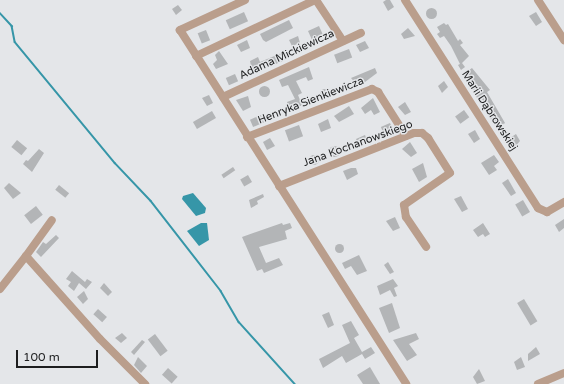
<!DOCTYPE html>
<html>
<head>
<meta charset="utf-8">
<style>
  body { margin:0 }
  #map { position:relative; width:564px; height:384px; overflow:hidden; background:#e4e6e9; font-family:"Varela Round",sans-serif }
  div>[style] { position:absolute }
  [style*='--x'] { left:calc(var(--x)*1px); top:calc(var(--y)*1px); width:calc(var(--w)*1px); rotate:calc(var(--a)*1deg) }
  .water>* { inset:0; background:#3696a8 }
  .stream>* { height:1.5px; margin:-0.75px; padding:0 0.75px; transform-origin:0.75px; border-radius:0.75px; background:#3696a8 }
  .building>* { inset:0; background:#b3b5b7; transform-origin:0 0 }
  .round { border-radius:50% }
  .minor>* { height:8px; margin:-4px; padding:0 4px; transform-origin:4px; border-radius:4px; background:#ba9e8c }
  span { translate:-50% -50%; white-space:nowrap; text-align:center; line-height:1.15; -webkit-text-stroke:3px #e4e6e9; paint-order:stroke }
  .street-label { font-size:11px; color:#1d1e1f }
  .scale { position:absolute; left:16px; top:350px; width:82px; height:18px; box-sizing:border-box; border:2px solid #1d1e1f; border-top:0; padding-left:5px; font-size:12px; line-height:14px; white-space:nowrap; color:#1d1e1f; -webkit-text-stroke:3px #e4e6e9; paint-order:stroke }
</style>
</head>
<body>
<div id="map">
  <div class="water">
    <i style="clip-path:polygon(193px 193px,206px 208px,205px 213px,196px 216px,182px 199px,183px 196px)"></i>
    <i style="clip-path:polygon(201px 223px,207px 223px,209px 240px,199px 246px,187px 231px)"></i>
  </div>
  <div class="stream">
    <i style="--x:0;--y:13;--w:18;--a:47"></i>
    <i style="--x:12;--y:26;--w:16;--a:79"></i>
    <i style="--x:15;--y:42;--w:157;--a:50.4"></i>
    <i style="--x:115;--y:163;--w:52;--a:46.5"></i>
    <i style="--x:151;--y:201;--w:114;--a:52.1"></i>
    <i style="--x:221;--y:291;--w:36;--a:60"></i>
    <i style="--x:239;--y:322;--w:84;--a:47.9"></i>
  </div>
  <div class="building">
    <i style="clip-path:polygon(386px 0,390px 0,394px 7px,388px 11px,383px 2px)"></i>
    <i style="clip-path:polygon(178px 5px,182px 10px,176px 15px,172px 9px)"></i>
    <i class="round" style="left:425.5px;top:7.5px;width:11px;height:11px"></i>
    <i style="left:244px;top:12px;width:10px;height:20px;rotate:66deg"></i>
    <i style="clip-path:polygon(536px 12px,542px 22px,536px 26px,529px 16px)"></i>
    <i style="clip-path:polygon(289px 20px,293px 28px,266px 42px,263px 40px,260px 34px)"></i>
    <i style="clip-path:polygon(444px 23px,446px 25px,448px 24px,458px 41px,460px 39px,463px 43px,460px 45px,469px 56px,462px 63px,465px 67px,461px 70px,458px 65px,460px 64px,451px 46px,444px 36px,440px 38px,437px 34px,440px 32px,437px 27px)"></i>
    <i style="clip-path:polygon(319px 26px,323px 35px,313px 42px,308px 31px)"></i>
    <i style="clip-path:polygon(408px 28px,415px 36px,404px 39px,401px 34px)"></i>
    <i style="left:206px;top:30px;width:11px;height:9px;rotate:68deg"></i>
    <i style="clip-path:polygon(298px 36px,300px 43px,292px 46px,289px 40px)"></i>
    <i style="clip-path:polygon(247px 40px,250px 48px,241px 52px,237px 45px)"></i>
    <i style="clip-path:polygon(365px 41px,369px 48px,360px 52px,356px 45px)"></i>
    <i style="left:349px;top:49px;width:9px;height:16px;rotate:69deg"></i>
    <i style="clip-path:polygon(219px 51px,228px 64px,216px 69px,213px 64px,217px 60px,215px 55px)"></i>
    <i style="clip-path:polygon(284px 52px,287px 57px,283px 61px,256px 72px,252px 71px,250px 61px,258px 57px,260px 62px)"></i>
    <i style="clip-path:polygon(309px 67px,313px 79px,308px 81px,306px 77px,296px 81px,302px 93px,298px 95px,302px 105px,290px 112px,287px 102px,295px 99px,288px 85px,282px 87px,279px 80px)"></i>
    <i style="clip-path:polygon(375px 68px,377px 73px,361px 85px,358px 86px,351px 78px)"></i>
    <i style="clip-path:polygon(472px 68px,490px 90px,487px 92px,505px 123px,498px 130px,486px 112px,489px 110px,480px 96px,477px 98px,465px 73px)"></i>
    <i style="left:235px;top:74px;width:8px;height:10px;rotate:67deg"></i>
    <i style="clip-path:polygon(444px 81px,448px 87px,442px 93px,438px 86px)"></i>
    <i class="round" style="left:258.5px;top:85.5px;width:11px;height:11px"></i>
    <i class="round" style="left:319.5px;top:88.5px;width:9px;height:9px"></i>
    <i style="clip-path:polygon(209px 95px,213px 103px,207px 106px,202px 98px)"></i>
    <i style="clip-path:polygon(248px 96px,251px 107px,243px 111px,236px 100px)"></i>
    <i style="clip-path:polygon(373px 98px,380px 112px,374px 115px,371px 110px,365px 114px,361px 108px)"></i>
    <i style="clip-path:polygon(405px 102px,411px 112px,405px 115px,398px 107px)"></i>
    <i style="clip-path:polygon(349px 106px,354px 114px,339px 122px,334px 116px)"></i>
    <i style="left:464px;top:110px;width:9px;height:11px;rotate:54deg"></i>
    <i style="left:212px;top:111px;width:8px;height:22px;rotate:60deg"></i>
    <i style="left:261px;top:115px;width:8px;height:12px;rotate:67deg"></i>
    <i style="clip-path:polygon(328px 119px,331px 128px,321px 132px,318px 124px)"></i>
    <i style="left:390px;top:123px;width:10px;height:10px;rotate:66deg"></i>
    <i style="left:299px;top:125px;width:12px;height:15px;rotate:70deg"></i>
    <i style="clip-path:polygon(475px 130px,480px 139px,474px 143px,468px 134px)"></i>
    <i style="clip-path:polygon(516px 134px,520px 141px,512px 150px,507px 140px)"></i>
    <i style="clip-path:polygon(365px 135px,368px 143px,359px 146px,356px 139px)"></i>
    <i style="clip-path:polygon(270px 138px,275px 146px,267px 150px,263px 142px)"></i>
    <i style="left:17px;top:140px;width:13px;height:9px;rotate:39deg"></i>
    <i style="clip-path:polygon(410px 142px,417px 153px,411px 157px,402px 149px)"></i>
    <i class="round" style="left:328.5px;top:145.5px;width:11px;height:11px"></i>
    <i style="clip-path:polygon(39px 149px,44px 153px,32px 172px,23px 164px,26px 160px,28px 161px)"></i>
    <i class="round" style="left:309px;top:155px;width:10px;height:10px"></i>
    <i style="clip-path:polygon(494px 155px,499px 162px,494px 166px,497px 170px,489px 175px,481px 163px)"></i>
    <i style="clip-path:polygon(423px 163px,427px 177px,419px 182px,412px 169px)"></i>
    <i style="left:233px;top:167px;width:4px;height:14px;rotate:56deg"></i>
    <i style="clip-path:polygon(351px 168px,356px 168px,358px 174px,347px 180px,343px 171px)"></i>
    <i style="left:248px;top:175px;width:8px;height:9px;rotate:60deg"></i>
    <i style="clip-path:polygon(508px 179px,516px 193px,511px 196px,502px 183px)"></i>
    <i style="clip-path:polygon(9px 183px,21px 193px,13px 199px,4px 188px)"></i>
    <i style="left:59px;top:185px;width:13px;height:6px;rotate:39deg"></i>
    <i style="clip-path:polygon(263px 194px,264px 197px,257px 201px,258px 204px,251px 208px,249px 200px)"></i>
    <i style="clip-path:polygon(461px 196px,468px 209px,462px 212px,454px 199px)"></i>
    <i style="left:523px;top:200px;width:14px;height:9px;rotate:60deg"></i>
    <i style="left:36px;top:206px;width:11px;height:15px;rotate:52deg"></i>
    <i style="clip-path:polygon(395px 217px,400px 228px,393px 231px,386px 221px)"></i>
    <i style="clip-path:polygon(564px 219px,564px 228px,559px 232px,555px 225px)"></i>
    <i style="clip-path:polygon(282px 223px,283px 225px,290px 223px,292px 228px,285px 231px,287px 239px,259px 247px,266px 263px,279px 258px,283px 265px,264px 273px,262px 269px,257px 271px,242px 237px)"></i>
    <i style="clip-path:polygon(483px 223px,490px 234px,485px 237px,483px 234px,478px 237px,473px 230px)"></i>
    <i style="clip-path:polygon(56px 235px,59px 238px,41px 257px,36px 252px,43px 242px,46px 244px)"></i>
    <i class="round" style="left:334.5px;top:243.5px;width:9px;height:9px"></i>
    <i style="clip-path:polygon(359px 255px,367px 271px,357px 275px,351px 266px,345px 269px,342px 263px)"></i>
    <i style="clip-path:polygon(388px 262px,394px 272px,390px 274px,384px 265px)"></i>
    <i style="clip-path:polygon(72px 271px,85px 282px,87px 279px,92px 282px,86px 289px,79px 283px,74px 291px,68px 286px,71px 282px,66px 279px)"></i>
    <i style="clip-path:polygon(393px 279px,398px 286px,394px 288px,397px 296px,394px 297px,390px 290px,380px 295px,377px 286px)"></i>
    <i style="clip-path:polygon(104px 283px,112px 292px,108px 296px,100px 288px)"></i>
    <i style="clip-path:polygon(84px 291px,88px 299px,83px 304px,77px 297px)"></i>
    <i style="left:524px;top:299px;width:26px;height:8px;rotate:59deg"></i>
    <i style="clip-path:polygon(392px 303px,400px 328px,389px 333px,379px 308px)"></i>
    <i style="left:98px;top:309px;width:12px;height:7px;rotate:42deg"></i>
    <i style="clip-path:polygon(329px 312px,334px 325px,328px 328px,322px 315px)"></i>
    <i style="clip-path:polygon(351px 321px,359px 335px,354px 338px,362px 352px,371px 347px,375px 353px,365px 359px,362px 354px,346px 363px,342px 356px,323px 368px,319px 359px,350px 343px,342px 325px)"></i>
    <i style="clip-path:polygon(122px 333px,127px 338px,121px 343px,115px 338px)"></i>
    <i style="clip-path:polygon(416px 333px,419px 339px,409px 344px,417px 355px,407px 361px,393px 340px)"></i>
    <i style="left:155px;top:334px;width:21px;height:9px;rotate:53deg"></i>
    <i style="clip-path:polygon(142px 340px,145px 342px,134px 355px,131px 352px)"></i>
    <i style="clip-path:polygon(536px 347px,540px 354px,528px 361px,528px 354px)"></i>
    <i style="clip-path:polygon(138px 357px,147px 366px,141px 373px,134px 365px)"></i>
    <i style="clip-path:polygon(521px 357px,525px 367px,517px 370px,514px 362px)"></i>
    <i style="clip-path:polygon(370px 367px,380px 384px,363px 384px,357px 375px)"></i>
    <i style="left:168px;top:368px;width:13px;height:9px;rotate:42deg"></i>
    <i style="clip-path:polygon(479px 369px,485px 381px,477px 384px,473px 377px)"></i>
  </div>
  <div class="minor">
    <i style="--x:245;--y:0;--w:72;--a:155.2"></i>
    <i style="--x:180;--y:30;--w:420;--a:57.4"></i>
    <i style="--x:316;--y:0;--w:49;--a:56.6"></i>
    <i style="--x:405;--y:0;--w:247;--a:57.4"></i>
    <i style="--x:538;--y:208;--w:10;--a:24"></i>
    <i style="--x:547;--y:212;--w:20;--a:-30"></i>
    <i style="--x:538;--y:0;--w:48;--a:57"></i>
    <i style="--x:196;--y:56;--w:132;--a:-25.2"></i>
    <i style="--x:223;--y:97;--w:152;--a:-24.9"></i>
    <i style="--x:247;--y:137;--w:134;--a:-21"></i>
    <i style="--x:372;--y:89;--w:7;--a:27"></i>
    <i style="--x:378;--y:92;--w:52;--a:57.5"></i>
    <i style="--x:279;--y:186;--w:145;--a:-21.4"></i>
    <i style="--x:414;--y:133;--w:8;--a:0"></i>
    <i style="--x:422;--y:133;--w:8;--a:40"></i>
    <i style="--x:428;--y:138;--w:41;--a:57.8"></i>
    <i style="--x:450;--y:173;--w:56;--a:145.2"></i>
    <i style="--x:404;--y:205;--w:12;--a:81"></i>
    <i style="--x:406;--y:217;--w:36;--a:56"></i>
    <i style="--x:26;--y:256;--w:44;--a:-54.2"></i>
    <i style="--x:0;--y:289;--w:42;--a:-51.8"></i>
    <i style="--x:26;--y:256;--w:111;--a:48.3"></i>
    <i style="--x:100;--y:339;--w:64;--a:45"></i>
    <i style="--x:538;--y:384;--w:28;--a:-23"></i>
  </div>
  <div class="street-label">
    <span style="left:287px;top:55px;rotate:-25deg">Adama Mickiewicza</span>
    <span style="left:311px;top:101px;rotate:-21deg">Henryka Sienkiewicza</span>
    <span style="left:489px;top:111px;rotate:57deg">Marii Dąbrowskiej</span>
    <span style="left:358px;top:144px;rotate:-20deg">Jana Kochanowskiego</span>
  </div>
  <div class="scale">100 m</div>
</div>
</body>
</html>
